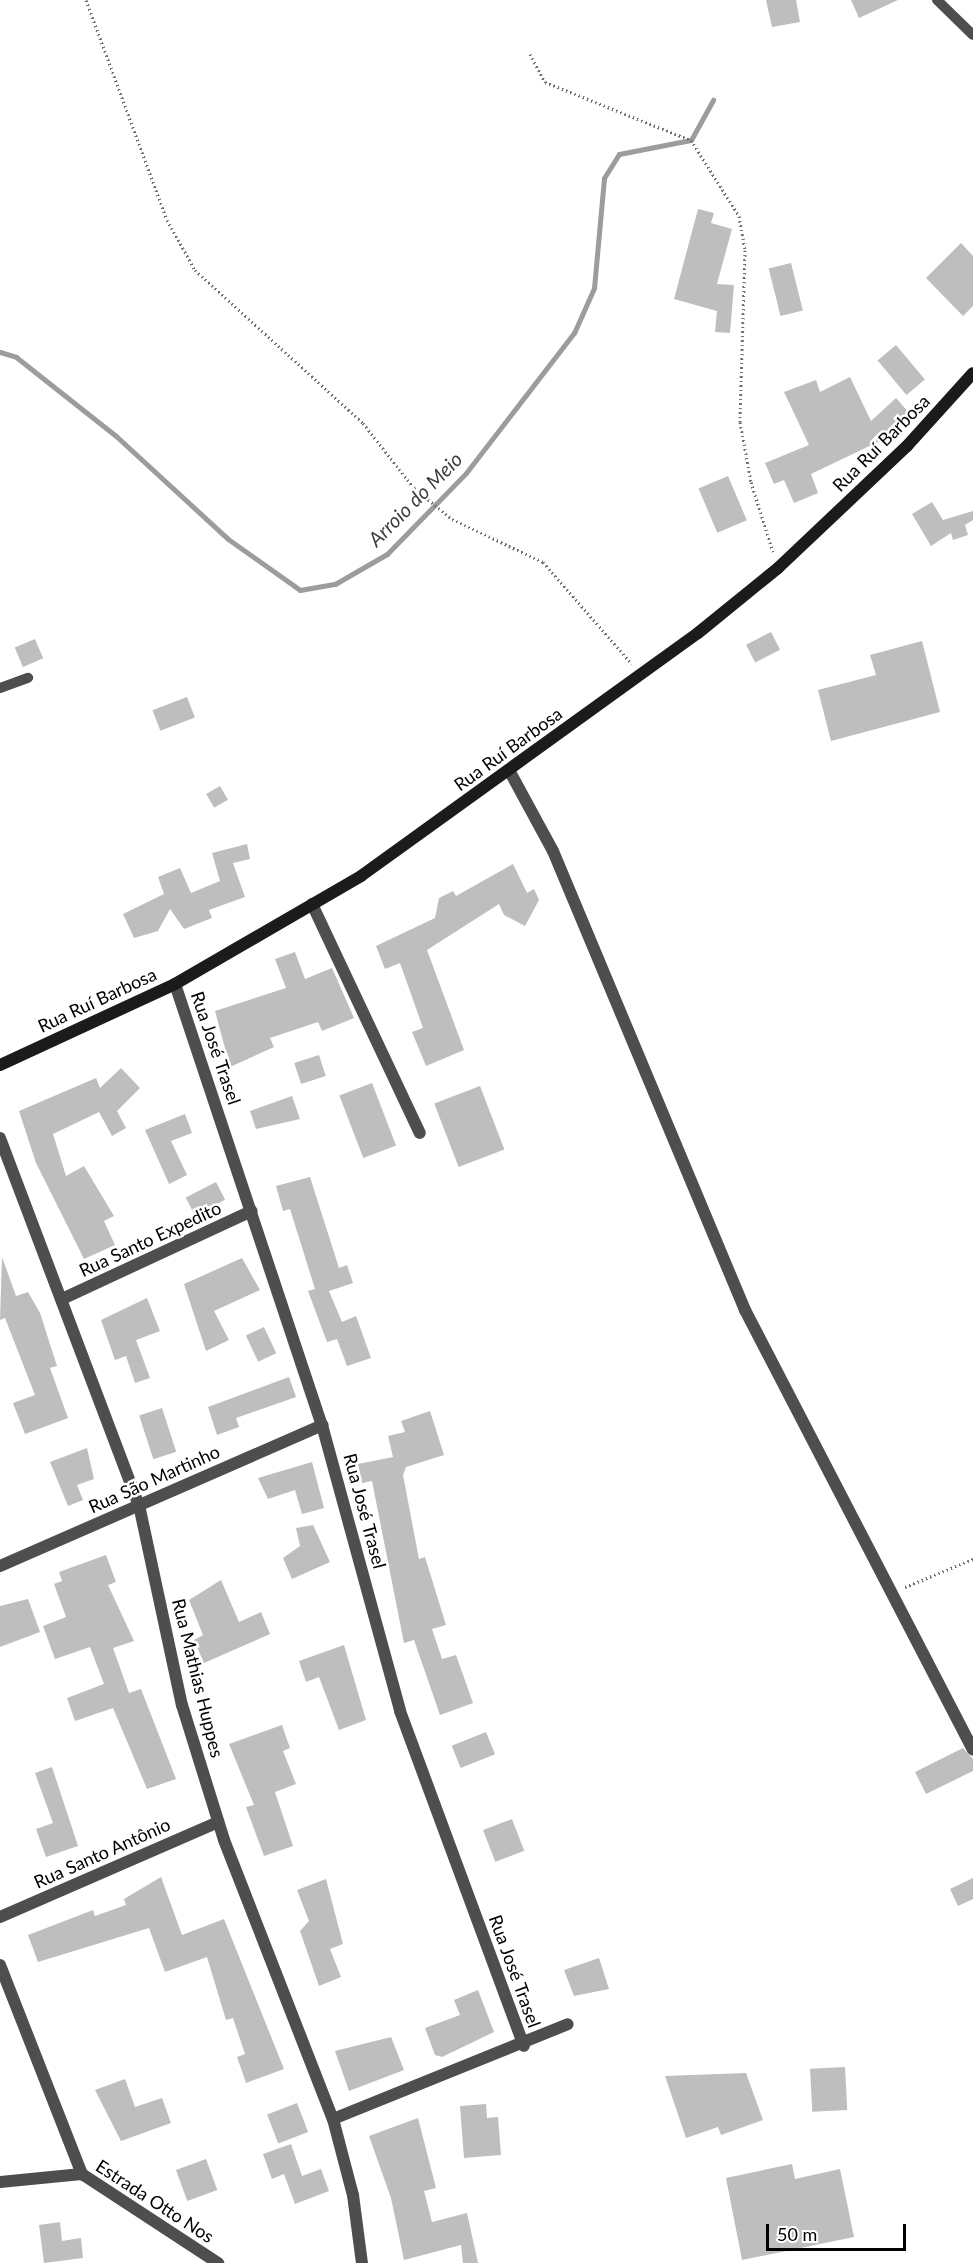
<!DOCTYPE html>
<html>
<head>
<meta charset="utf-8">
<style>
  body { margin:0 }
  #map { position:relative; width:973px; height:2263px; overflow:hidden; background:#fff; font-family:Lato,sans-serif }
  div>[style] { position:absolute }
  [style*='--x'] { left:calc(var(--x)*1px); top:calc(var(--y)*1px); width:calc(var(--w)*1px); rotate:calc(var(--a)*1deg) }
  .stream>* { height:5px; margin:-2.5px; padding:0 2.5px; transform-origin:2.5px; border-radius:2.5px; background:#9c9c9c }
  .building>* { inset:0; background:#bebebe; transform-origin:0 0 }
  .path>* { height:3px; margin-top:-1.5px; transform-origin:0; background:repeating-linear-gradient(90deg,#707070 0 1.5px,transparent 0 4.5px) }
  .lane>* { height:10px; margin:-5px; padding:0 5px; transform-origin:5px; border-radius:5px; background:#4e4e4e }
  .street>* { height:12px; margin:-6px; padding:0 6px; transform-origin:6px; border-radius:6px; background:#4e4e4e }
  .secondary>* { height:12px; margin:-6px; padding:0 6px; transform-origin:6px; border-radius:6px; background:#1b1b1b }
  span { translate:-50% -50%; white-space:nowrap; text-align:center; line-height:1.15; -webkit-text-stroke:5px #fff; paint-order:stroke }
  .street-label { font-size:18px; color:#000 }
  .water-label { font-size:20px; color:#3d3d3d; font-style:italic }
  .scale { position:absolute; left:766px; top:2224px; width:140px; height:27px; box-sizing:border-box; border:3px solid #000; border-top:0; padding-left:8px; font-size:18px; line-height:21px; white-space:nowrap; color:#000; -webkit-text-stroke:4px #fff; paint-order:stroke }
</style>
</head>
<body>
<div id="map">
  <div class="stream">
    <i style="--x:0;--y:352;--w:17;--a:17"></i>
    <i style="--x:16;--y:357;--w:127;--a:38.3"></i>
    <i style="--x:116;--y:436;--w:152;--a:42.6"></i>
    <i style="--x:228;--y:539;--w:88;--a:35.3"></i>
    <i style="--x:300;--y:590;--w:36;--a:-10"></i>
    <i style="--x:335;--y:584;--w:60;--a:-30"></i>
    <i style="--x:387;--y:554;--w:113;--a:-45.7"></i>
    <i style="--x:466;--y:473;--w:177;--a:-52.4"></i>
    <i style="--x:574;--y:333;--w:49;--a:-66"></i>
    <i style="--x:594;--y:288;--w:110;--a:-84.8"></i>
    <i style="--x:604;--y:178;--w:28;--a:-58"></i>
    <i style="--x:619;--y:154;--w:73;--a:-11"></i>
    <i style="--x:691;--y:140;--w:46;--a:-61.2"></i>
  </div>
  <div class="building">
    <i style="clip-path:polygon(766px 0,796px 0,800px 22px,772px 27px)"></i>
    <i style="clip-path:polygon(851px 0,898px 0,859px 18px)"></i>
    <i style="clip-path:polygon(698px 209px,714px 213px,711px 223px,732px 229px,717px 284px,734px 285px,730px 333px,715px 332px,717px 311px,674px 299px)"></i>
    <i style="clip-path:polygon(961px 243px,973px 256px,973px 306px,963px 316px,926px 278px)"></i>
    <i style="left:791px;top:263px;width:49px;height:23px;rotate:76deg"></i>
    <i style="left:896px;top:345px;width:45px;height:24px;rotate:50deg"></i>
    <i style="clip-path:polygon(850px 377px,871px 421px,896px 398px,910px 414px,882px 440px,811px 474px,818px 493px,794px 503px,784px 480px,774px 484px,765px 463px,809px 445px,784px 392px,816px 380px,820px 392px)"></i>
    <i style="left:728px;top:476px;width:48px;height:32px;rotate:67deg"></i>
    <i style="clip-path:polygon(932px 502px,943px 520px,973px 511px,973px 520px,965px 525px,968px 535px,953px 540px,951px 533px,931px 546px,912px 514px)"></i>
    <i style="left:771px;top:632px;width:20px;height:28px;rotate:63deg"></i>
    <i style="left:35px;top:639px;width:21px;height:22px;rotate:67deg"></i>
    <i style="clip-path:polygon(922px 641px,940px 712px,831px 741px,818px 690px,876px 675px,870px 655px)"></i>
    <i style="left:187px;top:697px;width:22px;height:37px;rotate:69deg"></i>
    <i style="left:220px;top:786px;width:16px;height:16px;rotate:60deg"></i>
    <i style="clip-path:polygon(247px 844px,250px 859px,233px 863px,245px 897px,209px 910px,212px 918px,184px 929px,170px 909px,158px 931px,134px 938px,123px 914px,164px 894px,158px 877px,180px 868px,191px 893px,220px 881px,212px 853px)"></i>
    <i style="clip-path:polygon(513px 864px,527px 893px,534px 889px,539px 900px,525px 926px,504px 915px,499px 904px,427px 950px,464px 1050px,426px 1066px,412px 1032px,423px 1028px,400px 963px,385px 969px,376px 946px,435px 918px,439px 898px,453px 891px,456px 896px)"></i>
    <i style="clip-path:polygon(295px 952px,305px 979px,332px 968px,354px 1018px,322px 1031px,318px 1022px,270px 1038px,274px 1047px,230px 1067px,215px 1011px,286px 988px,275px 959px)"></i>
    <i style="left:319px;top:1055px;width:22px;height:26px;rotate:72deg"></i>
    <i style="clip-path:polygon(121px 1068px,140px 1088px,117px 1111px,126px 1128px,112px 1136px,99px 1112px,53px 1134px,66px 1176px,84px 1166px,114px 1216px,104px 1221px,115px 1245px,84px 1259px,36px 1163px,19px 1111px,96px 1078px,100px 1088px)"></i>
    <i style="left:372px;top:1083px;width:67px;height:35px;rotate:69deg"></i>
    <i style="left:480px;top:1086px;width:68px;height:49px;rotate:69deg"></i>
    <i style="clip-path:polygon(292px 1096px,300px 1119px,256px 1129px,250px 1111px)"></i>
    <i style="clip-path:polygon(185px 1114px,192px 1133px,171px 1141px,187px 1175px,169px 1184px,145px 1130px)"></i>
    <i style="clip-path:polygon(310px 1177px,339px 1268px,347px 1265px,353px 1283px,329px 1291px,342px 1322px,356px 1316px,371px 1358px,347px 1366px,337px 1339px,327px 1342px,308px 1291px,315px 1289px,290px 1209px,283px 1211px,276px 1186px)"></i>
    <i style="left:216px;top:1182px;width:20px;height:34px;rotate:63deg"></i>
    <i style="clip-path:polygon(2px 1257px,16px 1296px,28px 1292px,40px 1313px,57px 1366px,50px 1368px,68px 1418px,25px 1434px,13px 1403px,35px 1395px,5px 1318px,0 1320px)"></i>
    <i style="clip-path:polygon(242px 1258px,260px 1290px,214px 1311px,229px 1340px,206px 1351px,184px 1284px)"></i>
    <i style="clip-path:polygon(147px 1298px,160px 1331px,136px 1340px,150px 1378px,135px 1383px,126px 1356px,115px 1360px,101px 1320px)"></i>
    <i style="left:264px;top:1327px;width:29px;height:20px;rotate:65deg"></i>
    <i style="clip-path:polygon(289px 1377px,296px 1397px,236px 1418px,239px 1427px,217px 1435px,208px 1407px)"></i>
    <i style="left:162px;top:1408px;width:46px;height:24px;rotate:72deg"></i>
    <i style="clip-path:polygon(430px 1411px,444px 1455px,406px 1467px,403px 1475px,419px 1559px,425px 1557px,446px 1625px,432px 1629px,442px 1659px,456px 1655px,473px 1703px,440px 1715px,414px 1640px,404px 1643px,372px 1481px,362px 1483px,358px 1464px,393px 1457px,388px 1436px,405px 1432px,401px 1421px)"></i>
    <i style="clip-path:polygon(87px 1448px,94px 1479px,77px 1485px,83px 1500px,68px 1506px,50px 1462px)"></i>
    <i style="clip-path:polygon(312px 1462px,324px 1508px,302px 1514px,295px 1490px,268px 1499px,258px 1478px)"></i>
    <i style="clip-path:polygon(313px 1525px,330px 1562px,292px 1579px,283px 1558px,300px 1546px,296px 1528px)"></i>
    <i style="clip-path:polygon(106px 1555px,116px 1582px,108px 1585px,134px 1641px,113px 1648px,129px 1693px,141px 1689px,176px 1779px,147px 1789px,113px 1708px,75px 1721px,67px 1698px,104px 1684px,90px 1647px,55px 1659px,43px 1626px,66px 1617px,54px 1584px,62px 1581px,59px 1572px)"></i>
    <i style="clip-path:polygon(221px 1580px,239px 1622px,261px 1612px,270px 1634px,204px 1663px,194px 1640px,203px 1635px,189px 1600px)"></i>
    <i style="clip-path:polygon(28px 1599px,40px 1632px,0 1647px,0 1606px)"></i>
    <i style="clip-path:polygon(344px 1645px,366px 1720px,339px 1730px,319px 1677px,306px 1682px,299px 1661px)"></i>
    <i style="clip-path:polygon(282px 1725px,290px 1748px,283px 1751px,296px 1784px,275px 1792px,293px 1846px,264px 1856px,246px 1807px,254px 1805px,229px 1744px)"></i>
    <i style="left:486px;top:1732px;width:24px;height:37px;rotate:68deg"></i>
    <i style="clip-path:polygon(963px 1748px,973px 1759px,973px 1771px,926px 1794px,915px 1772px)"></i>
    <i style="clip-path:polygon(52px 1767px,78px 1846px,46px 1857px,36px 1829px,53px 1823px,35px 1773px)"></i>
    <i style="left:512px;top:1819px;width:34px;height:31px;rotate:69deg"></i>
    <i style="clip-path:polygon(161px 1877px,182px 1935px,224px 1919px,284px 2069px,246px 2083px,237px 2057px,245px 2054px,233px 2018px,226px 2020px,207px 1957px,165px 1972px,149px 1928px,38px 1962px,28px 1935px,93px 1910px,95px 1916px,126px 1905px,124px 1899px)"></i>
    <i style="clip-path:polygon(973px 1878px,973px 1899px,958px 1906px,950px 1889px)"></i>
    <i style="clip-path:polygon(326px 1879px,343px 1944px,330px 1949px,341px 1977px,319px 1986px,300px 1931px,309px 1921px,297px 1890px)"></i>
    <i style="clip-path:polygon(599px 1958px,609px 1989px,574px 1996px,564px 1970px)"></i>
    <i style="clip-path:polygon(478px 1990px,494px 2032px,442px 2057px,435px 2055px,425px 2028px,460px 2015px,454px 2000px)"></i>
    <i style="clip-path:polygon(391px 2037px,404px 2070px,349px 2091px,335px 2051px)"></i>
    <i style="left:845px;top:2067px;width:43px;height:35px;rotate:87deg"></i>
    <i style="clip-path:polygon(746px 2073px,763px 2120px,721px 2135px,718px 2127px,686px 2138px,665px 2076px)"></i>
    <i style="clip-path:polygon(125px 2079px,135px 2107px,162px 2098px,171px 2123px,121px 2141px,95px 2090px)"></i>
    <i style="left:297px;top:2103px;width:31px;height:32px;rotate:69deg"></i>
    <i style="clip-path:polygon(486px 2104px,487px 2118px,498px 2117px,501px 2155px,464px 2158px,460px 2106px)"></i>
    <i style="clip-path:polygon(418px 2118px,436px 2188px,424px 2191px,432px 2222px,467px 2213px,478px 2263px,463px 2263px,461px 2245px,404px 2260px,391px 2198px,369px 2136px)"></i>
    <i style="clip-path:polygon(291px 2144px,302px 2176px,321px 2169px,329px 2191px,295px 2204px,284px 2174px,272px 2179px,263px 2154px)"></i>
    <i style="left:206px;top:2159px;width:33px;height:32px;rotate:70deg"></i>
    <i style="clip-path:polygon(792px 2164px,795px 2179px,840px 2169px,854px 2237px,742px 2260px,726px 2178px)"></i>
    <i style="clip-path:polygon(60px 2222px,62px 2241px,81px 2238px,83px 2258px,44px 2263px,39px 2225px)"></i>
  </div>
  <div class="path">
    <i style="--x:86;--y:0;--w:234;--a:69.8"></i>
    <i style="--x:167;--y:220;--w:57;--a:60.8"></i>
    <i style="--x:195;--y:270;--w:227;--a:42.3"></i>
    <i style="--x:363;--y:423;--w:83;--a:51.9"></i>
    <i style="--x:414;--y:488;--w:49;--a:39.2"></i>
    <i style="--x:452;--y:519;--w:101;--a:25.3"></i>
    <i style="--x:543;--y:562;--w:135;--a:48.9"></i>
    <i style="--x:530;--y:54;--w:32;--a:62"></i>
    <i style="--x:545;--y:82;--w:157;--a:21.7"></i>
    <i style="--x:691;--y:140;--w:90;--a:57.7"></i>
    <i style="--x:739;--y:216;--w:35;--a:80"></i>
    <i style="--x:745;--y:250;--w:172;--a:91.7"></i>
    <i style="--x:740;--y:422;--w:61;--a:79.6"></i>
    <i style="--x:751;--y:482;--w:73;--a:72.6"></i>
    <i style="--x:905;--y:1587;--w:74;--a:-22.4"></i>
  </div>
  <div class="lane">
    <i style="--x:937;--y:0;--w:50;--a:44.2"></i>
    <i style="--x:0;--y:688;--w:30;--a:-20"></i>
  </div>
  <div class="street">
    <i style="--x:509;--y:770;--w:92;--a:61.5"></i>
    <i style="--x:553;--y:851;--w:498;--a:67.3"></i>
    <i style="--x:745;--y:1310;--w:495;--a:62.6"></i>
    <i style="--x:312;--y:904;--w:253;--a:64.8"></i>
    <i style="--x:175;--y:984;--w:465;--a:71.6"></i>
    <i style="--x:322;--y:1425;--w:296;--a:74.7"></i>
    <i style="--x:400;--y:1711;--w:357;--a:69.7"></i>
    <i style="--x:0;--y:1138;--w:392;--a:69.3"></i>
    <i style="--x:139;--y:1505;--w:205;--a:77.9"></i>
    <i style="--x:182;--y:1705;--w:141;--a:72.7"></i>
    <i style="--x:224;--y:1840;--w:300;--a:68.7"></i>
    <i style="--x:333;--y:2119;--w:79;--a:75.3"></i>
    <i style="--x:353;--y:2195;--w:69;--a:82.5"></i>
    <i style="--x:62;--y:1299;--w:209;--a:-24.9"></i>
    <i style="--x:0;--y:1566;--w:352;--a:-23.6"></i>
    <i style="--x:0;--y:1917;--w:238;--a:-23.5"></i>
    <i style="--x:0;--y:1965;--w:225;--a:68.6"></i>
    <i style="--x:333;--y:2119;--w:253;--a:-22"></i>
    <i style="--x:0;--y:2182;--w:82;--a:-5.6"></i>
    <i style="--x:82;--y:2174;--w:163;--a:33.2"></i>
  </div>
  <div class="secondary">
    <i style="--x:0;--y:1065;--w:193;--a:-24.8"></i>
    <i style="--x:175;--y:984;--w:215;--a:-30.1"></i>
    <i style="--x:361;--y:876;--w:415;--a:-35.8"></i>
    <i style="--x:698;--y:633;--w:103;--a:-39.1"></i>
    <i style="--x:778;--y:568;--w:178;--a:-43.4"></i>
    <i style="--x:907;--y:446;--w:98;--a:-47.9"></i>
  </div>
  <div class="street-label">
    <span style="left:881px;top:443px;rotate:-45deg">Rua Ruí Barbosa</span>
    <span style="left:508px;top:749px;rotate:-36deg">Rua Ruí Barbosa</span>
    <span style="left:97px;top:1000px;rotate:-25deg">Rua Ruí Barbosa</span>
    <span style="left:216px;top:1048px;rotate:71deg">Rua José Trasel</span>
    <span style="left:150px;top:1239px;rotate:-25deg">Rua Santo Expedito</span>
    <span style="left:154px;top:1479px;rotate:-24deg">Rua São Martinho</span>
    <span style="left:365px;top:1511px;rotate:75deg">Rua José Trasel</span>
    <span style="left:198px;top:1678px;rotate:76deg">Rua Mathias Huppes</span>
    <span style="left:102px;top:1853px;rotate:-24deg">Rua Santo Antônio</span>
    <span style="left:515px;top:1971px;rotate:70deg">Rua José Trasel</span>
    <span style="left:155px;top:2201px;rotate:33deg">Estrada Otto Nos</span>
  </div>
  <div class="water-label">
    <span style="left:415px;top:499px;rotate:-45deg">Arroio do Meio</span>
  </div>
  <div class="scale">50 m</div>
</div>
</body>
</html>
